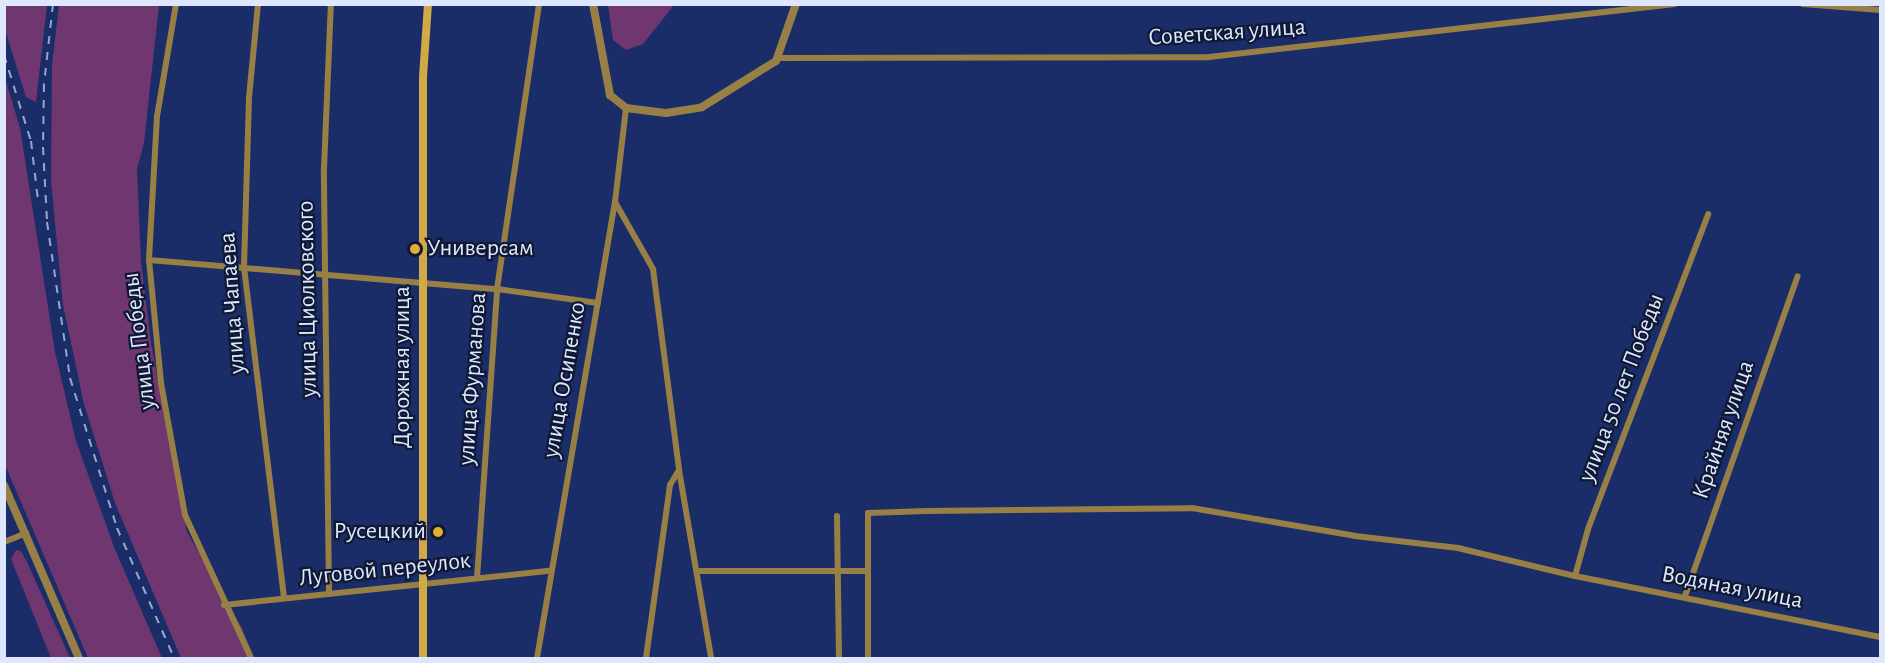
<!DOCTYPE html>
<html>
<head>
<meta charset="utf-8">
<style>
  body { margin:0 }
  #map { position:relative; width:1885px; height:663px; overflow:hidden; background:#1a2d69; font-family:"Alegreya Sans",sans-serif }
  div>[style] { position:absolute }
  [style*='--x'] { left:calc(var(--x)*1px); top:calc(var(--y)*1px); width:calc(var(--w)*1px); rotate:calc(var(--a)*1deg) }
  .green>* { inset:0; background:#6f3670 }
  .minor>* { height:6px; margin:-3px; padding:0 3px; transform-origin:3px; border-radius:3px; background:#977f45 }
  .tertiary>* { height:8px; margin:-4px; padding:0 4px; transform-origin:4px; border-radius:4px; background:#977f45 }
  .secondary>* { height:8px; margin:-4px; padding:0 4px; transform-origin:4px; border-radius:4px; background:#d1a945 }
  .rail>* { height:2px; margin-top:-1px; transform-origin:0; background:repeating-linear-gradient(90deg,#99a6ca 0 8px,transparent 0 16px) }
  .dots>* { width:16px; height:16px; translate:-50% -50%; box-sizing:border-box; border:3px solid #0f1933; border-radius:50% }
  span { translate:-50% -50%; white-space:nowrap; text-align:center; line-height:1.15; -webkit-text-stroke:4.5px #0f1933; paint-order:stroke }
  .street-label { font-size:24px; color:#dee7fe }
  .poi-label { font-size:24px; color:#dee7fe }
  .left { translate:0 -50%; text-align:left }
  .right { translate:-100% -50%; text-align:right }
  .frame { position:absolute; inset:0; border:6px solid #dee7fe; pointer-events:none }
</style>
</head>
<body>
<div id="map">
  <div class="green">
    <i style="clip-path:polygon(4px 5px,47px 5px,36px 102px,26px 97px,5px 30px)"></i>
    <i style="clip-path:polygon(59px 5px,159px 5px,144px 143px,137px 169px,141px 262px,151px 343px,187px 532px,242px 628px,254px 658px,181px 658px,115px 503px,84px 404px,63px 305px,51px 181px,52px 65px)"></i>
    <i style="clip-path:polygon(608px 5px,608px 4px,674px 5px,643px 44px,626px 50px,613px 40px)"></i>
    <i style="clip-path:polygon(5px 78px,20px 128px,55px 352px,76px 441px,114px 547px,162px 658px,88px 658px,5px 465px)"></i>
    <i style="clip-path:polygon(16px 550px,21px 551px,27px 562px,70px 658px,51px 658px,11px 559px)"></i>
  </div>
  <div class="minor">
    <i style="--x:176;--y:4;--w:114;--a:99.6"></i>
    <i style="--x:157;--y:116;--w:144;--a:93.2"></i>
    <i style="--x:149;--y:260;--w:124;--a:84.4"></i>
    <i style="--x:161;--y:383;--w:134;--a:79.7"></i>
    <i style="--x:185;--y:515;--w:157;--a:65.2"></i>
    <i style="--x:258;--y:4;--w:94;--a:95.5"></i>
    <i style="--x:249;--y:98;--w:169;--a:91.7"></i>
    <i style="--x:244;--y:267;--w:333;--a:83.1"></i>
    <i style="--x:1803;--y:4;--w:77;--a:4.5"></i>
    <i style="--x:779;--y:58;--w:430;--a:-0.1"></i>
    <i style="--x:1209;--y:57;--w:469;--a:-6.5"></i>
    <i style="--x:615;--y:202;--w:77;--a:60.4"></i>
    <i style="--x:653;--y:269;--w:203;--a:82.6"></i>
    <i style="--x:679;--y:470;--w:191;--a:80.3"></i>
    <i style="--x:149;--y:260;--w:349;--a:4.8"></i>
    <i style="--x:497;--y:289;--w:102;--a:7.9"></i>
    <i style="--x:837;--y:516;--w:142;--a:89.2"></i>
    <i style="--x:4;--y:542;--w:24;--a:-22"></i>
    <i style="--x:697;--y:571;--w:170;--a:0"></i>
    <i style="--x:1575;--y:576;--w:49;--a:-74.5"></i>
    <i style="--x:1588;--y:529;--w:337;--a:-69.1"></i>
    <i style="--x:477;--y:578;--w:290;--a:-86"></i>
    <i style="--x:497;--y:289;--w:288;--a:-81.6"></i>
    <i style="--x:329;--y:594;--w:426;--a:-90.7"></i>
    <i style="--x:324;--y:168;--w:164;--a:-87.6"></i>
    <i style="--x:1685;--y:596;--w:339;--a:-70.6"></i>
    <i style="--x:224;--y:605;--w:327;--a:-6"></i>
    <i style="--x:537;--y:658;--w:463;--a:-80.3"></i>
    <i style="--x:615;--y:202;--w:95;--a:-83.3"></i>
    <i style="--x:646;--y:658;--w:175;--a:-82.1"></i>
    <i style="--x:670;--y:485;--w:17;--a:-59"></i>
    <i style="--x:868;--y:658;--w:145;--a:-90"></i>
    <i style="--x:868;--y:513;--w:58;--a:-2"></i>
    <i style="--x:926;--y:511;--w:266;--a:-0.6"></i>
    <i style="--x:1192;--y:508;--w:165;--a:9.7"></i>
    <i style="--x:1355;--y:536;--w:104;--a:6.6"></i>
    <i style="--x:1458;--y:548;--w:120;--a:13.5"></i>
    <i style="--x:1575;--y:576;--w:311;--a:11.3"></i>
  </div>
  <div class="tertiary">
    <i style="--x:593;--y:4;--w:93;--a:79.4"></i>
    <i style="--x:610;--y:95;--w:21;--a:39"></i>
    <i style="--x:626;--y:108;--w:40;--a:7.1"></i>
    <i style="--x:666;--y:113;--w:36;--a:-9"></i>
    <i style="--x:702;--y:107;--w:87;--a:-31.9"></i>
    <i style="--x:776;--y:61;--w:60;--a:-70.7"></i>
    <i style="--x:4;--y:485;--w:189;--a:66.6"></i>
  </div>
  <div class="secondary">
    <i style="--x:423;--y:658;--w:581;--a:-90"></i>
    <i style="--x:423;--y:77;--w:73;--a:-86.1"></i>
  </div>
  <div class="rail">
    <i style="--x:53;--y:4;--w:81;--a:96.4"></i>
    <i style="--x:44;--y:84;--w:63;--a:90.9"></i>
    <i style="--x:43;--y:147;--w:75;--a:86.9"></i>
    <i style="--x:47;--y:222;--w:158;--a:81.6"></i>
    <i style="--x:70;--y:378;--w:157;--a:72.6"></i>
    <i style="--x:117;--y:528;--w:142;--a:66.3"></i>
    <i style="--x:4;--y:55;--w:90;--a:72.6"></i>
    <i style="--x:31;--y:141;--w:60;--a:83.3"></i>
  </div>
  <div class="dots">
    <i style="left:415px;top:249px;background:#dfb034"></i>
    <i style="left:438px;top:532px;background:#dfb034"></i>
  </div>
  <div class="street-label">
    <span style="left:1227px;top:33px;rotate:-4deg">Советская улица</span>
    <span style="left:308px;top:299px;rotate:-91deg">улица Циолковского</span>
    <span style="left:233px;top:303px;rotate:-94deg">улица Чапаева</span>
    <span style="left:140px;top:341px;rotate:-97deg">улица Победы</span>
    <span style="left:403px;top:367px;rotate:-90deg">Дорожная улица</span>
    <span style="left:473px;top:379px;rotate:-86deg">улица Фурманова</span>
    <span style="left:565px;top:380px;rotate:-80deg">улица Осипенко</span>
    <span style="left:1622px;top:388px;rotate:-69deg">улица 50 лет Победы</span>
    <span style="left:1724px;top:430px;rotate:-71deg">Крайняя улица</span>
    <span style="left:385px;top:570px;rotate:-6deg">Луговой переулок</span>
    <span style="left:1732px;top:588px;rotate:11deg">Водяная улица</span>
  </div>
  <div class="poi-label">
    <span class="left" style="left:427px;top:249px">Универсам</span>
    <span class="right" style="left:426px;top:532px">Русецкий</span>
  </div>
  <div class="frame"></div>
</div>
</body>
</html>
